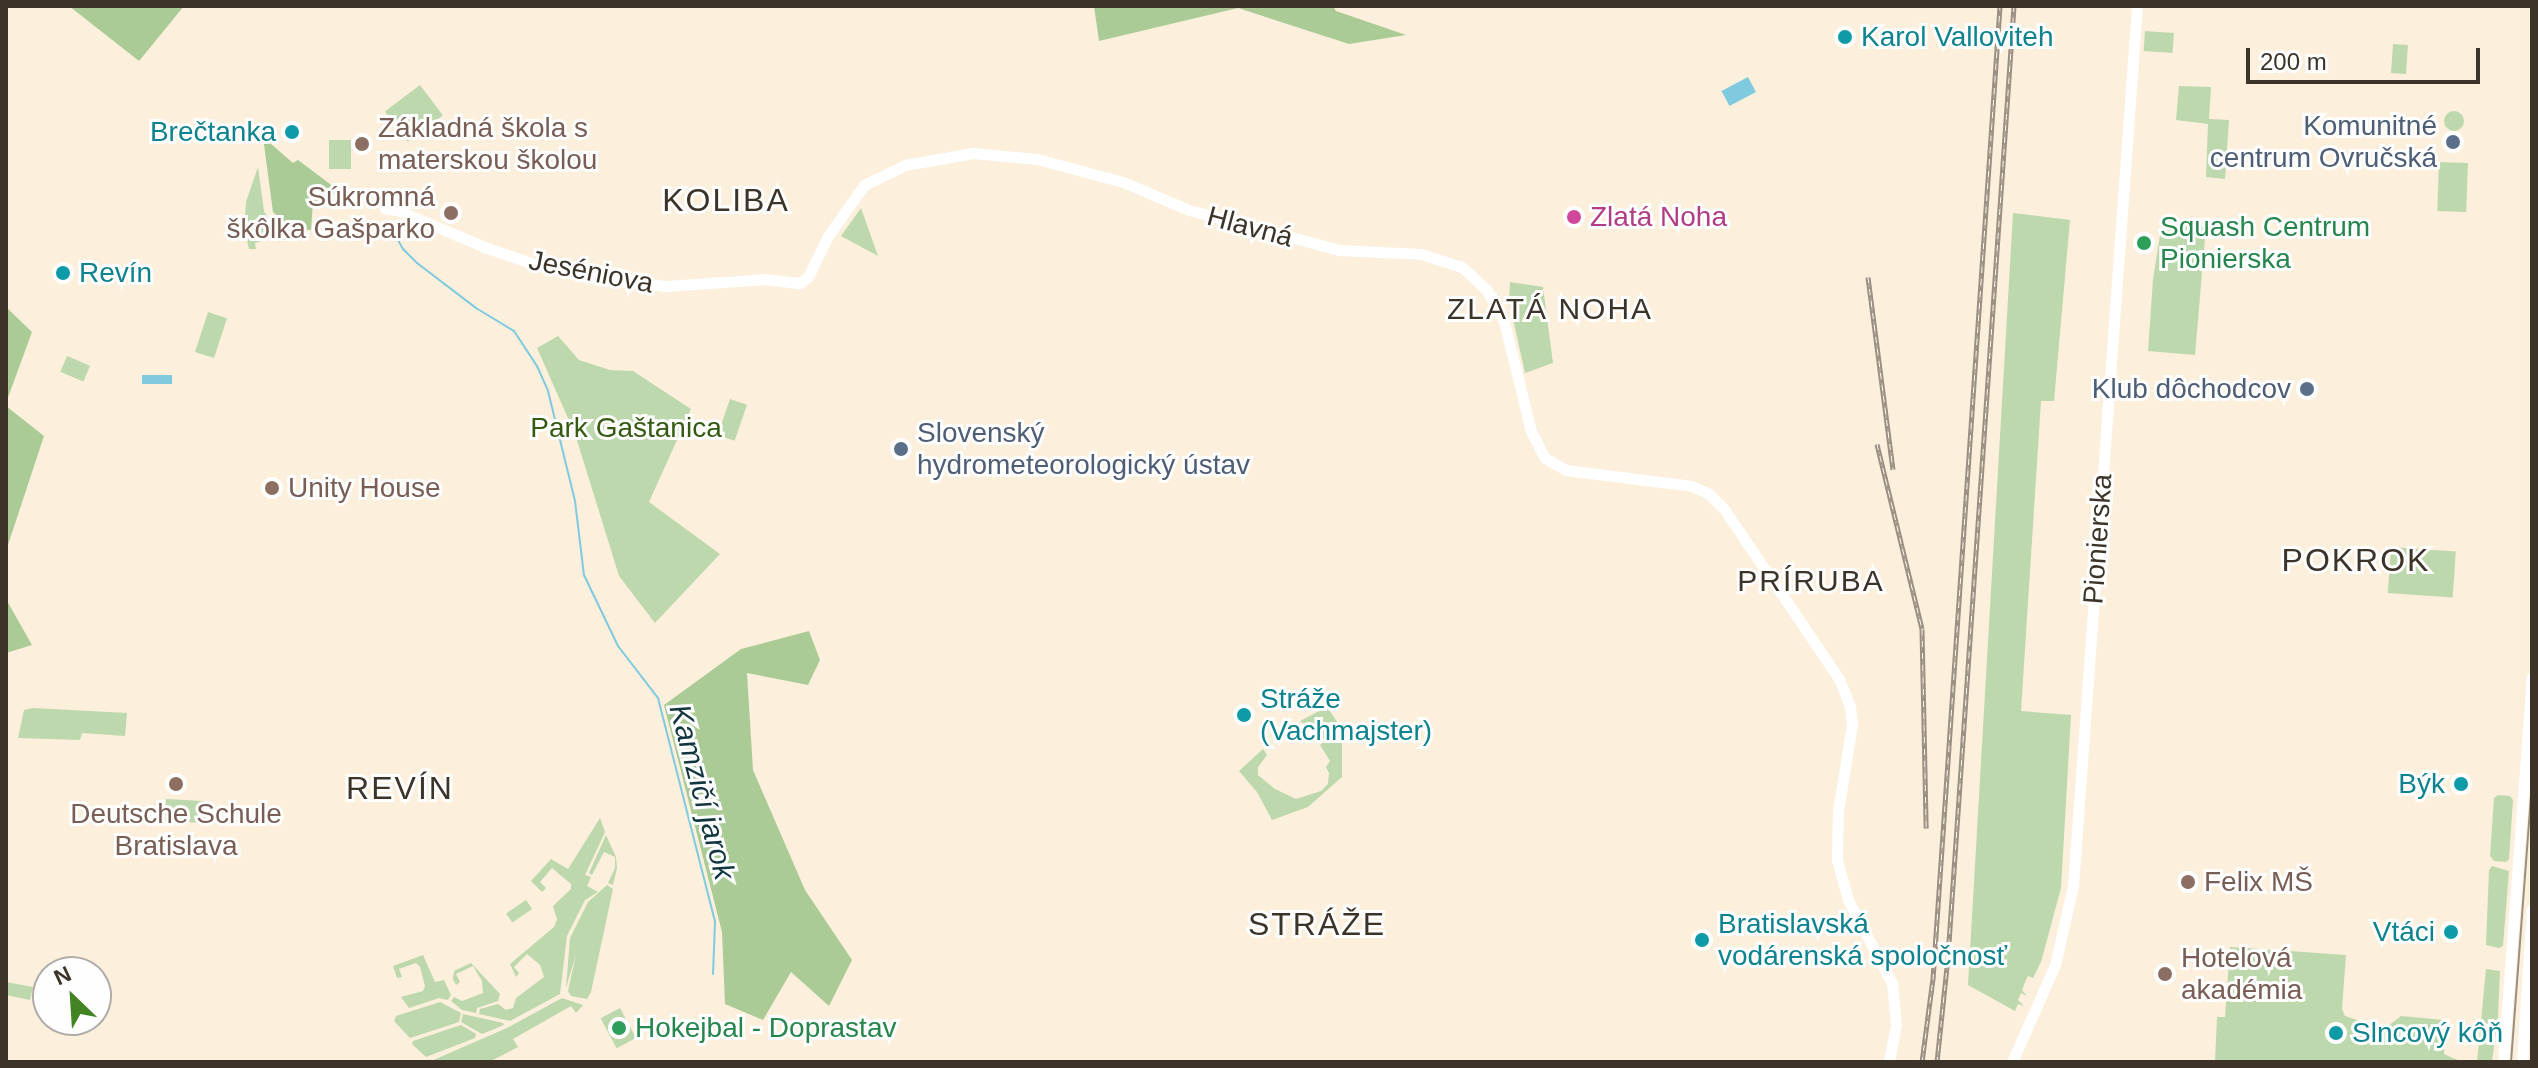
<!DOCTYPE html>
<html>
<head>
<meta charset="utf-8">
<style>
  body { margin:0 }
  #map { position:relative; width:2538px; height:1068px; overflow:hidden; background:#fcefdc; font-family:Arial,sans-serif }
  div>[style] { position:absolute }
  [style*='--x'] { left:calc(var(--x)*1px); top:calc(var(--y)*1px); width:calc(var(--w)*1px); rotate:calc(var(--a)*1deg) }
  .green>* { inset:0; background:#bdd8ac; transform-origin:0 0 }
  .round { border-radius:50% }
  .forest>* { inset:0; background:#abcb96 }
  .water>* { inset:0; background:#80cadf; transform-origin:0 0 }
  .stream>* { height:2px; margin:-1px; padding:0 1px; transform-origin:1px; border-radius:1px; background:#80cadf }
  .secondary>* { height:11px; margin:-5.5px; padding:0 5.5px; transform-origin:5.5px; border-radius:5.5px; background:#fff }
  .tram>* { height:2px; margin:-1px; padding:0 1px; transform-origin:1px; border-radius:1px; background:#9a8f80 }
  .rail>* { height:5px; margin-top:-2.5px; transform-origin:0; background:repeating-linear-gradient(90deg,#fefefe 0 6px,#9a8f80 0 12px); box-sizing:border-box; border-block:2px solid #9a8f80 }
  .dots>* { width:22px; height:22px; translate:-50% -50%; box-sizing:border-box; border:4px solid #fefefe; border-radius:50% }
  span { translate:-50% -50%; white-space:nowrap; text-align:center; line-height:1.15; -webkit-text-stroke:6px #fefefe; paint-order:stroke }
  .culture-label { font-size:28px; color:#0d838f }
  .left { translate:0 -50%; text-align:left }
  .right { translate:-100% -50%; text-align:right }
  .service-label { font-size:28px; color:#4e5e75 }
  .education-label { font-size:28px; color:#785e54 }
  .hotel-label { font-size:28px; color:#b23c85 }
  .street-label { font-size:28px; color:#3c3428 }
  .leisure-label { font-size:28px; color:#27864d }
  .park-label { font-size:28px; color:#355b12 }
  .neighbourhood-label { font-size:30px; color:#3c3428; letter-spacing:2px }
  .water-label { font-size:30px; color:#12363f; font-style:italic }
  .quarter-label { font-size:32px; color:#3c3428; letter-spacing:2px }
  .frame { position:absolute; inset:0; border:8px solid #3c3428; pointer-events:none }
  .north { position:absolute; left:32px; top:956px; width:80px; height:80px; box-sizing:border-box; background:#fefefe; border:2px solid #b0ada8; border-radius:50%; rotate:335deg; font-size:22px; font-weight:700; line-height:32px; text-align:center; color:#3c3428 }
  .north::after { content:''; display:block; margin:auto; width:28px; height:36px; background:#428324; clip-path:polygon(50% 0,100% 100%,50% 72%,0 100%) }
  .scale { position:absolute; left:2246px; top:48px; width:234px; height:36px; box-sizing:border-box; border:4px solid #3c3428; border-top:0; padding-left:10px; font-size:24px; line-height:28px; white-space:nowrap; color:#3c3428; -webkit-text-stroke:6px #fefefe; paint-order:stroke }
</style>
</head>
<body>
<div id="map">
  <div class="green">
    <i style="left:2145px;top:31px;width:29px;height:20px;rotate:4deg"></i>
    <i style="left:2393px;top:44px;width:15px;height:29px;rotate:4deg"></i>
    <i style="left:420px;top:85px;width:38px;height:44px;rotate:53deg"></i>
    <i style="clip-path:polygon(2179px 86px,2211px 87px,2209px 119px,2229px 120px,2225px 179px,2206px 177px,2208px 124px,2176px 120px)"></i>
    <i class="round" style="left:2444px;top:111px;width:20px;height:20px"></i>
    <i style="left:329px;top:140px;width:22px;height:29px"></i>
    <i style="left:2439px;top:162px;width:29px;height:49px;rotate:2deg"></i>
    <i style="clip-path:polygon(258px 167px,264px 211px,271px 224px,289px 238px,279px 242px,276px 236px,255px 243px,256px 249px,249px 249px,244px 228px,246px 202px)"></i>
    <i style="clip-path:polygon(861px 208px,878px 256px,841px 236px)"></i>
    <i style="clip-path:polygon(2013px 213px,2070px 220px,2054px 401px,2041px 401px,2021px 711px,2071px 715px,2061px 888px,2041px 962px,2033px 978px,2028px 976px,2026px 980px,2022px 990px,2027px 996px,2021px 993px,2018px 1000px,2024px 1006px,2018px 1004px,2015px 1011px,1968px 985px)"></i>
    <i style="clip-path:polygon(2162px 223px,2206px 226px,2195px 355px,2148px 351px,2153px 279px)"></i>
    <i style="clip-path:polygon(1510px 282px,1543px 287px,1553px 363px,1525px 373px,1509px 301px)"></i>
    <i style="left:208px;top:312px;width:20px;height:42px;rotate:18deg"></i>
    <i style="clip-path:polygon(558px 336px,579px 360px,610px 370px,633px 371px,691px 409px,649px 502px,720px 554px,655px 623px,619px 576px,575px 434px,537px 348px)"></i>
    <i style="left:67px;top:356px;width:25px;height:17px;rotate:23deg"></i>
    <i style="left:730px;top:399px;width:18px;height:38px;rotate:19deg"></i>
    <i style="left:2391px;top:547px;width:65px;height:46px;rotate:4deg"></i>
    <i style="clip-path:polygon(1327px 707px,1342px 729px,1342px 777px,1308px 807px,1272px 820px,1257px 792px,1239px 771px,1263px 749px,1267px 755px,1258px 767px,1258px 775px,1275px 789px,1296px 799px,1321px 791px,1328px 784px,1329px 773px,1326px 767px,1330px 761px,1320px 745px,1326px 740px,1300px 721px)"></i>
    <i style="clip-path:polygon(33px 708px,127px 713px,125px 736px,82px 733px,80px 740px,18px 738px,24px 710px)"></i>
    <i style="clip-path:polygon(2498px 795px,2510px 796px,2513px 800px,2509px 859px,2506px 862px,2494px 861px,2490px 856px,2494px 798px)"></i>
    <i style="left:166px;top:799px;width:41px;height:22px;rotate:3deg"></i>
    <i style="clip-path:polygon(600px 818px,605px 832px,585px 875px,591px 877px,587px 886px,598px 892px,585px 900px,567px 936px,560px 994px,510px 1021px,479px 1014px,480px 1009px,498px 1004px,506px 1010px,513px 1008px,516px 998px,544px 977px,540px 965px,527px 954px,514px 967px,519px 973px,516px 977px,510px 964px,554px 927px,557px 919px,553px 906px,571px 889px,571px 884px,552px 868px,540px 882px,546px 888px,542px 892px,531px 881px,551px 859px,568px 869px)"></i>
    <i style="clip-path:polygon(606px 835px,616px 857px,617px 868px,613px 885px,608px 883px,615px 868px,615px 857px,604px 852px,592px 875px,589px 873px)"></i>
    <i style="clip-path:polygon(2492px 866px,2509px 871px,2503px 946px,2499px 948px,2486px 945px,2489px 870px)"></i>
    <i style="clip-path:polygon(607px 885px,613px 889px,591px 992px,587px 999px,571px 996px,568px 991px,576px 954px,566px 988px,570px 938px,588px 902px)"></i>
    <i style="left:526px;top:900px;width:11px;height:24px;rotate:56deg"></i>
    <i style="clip-path:polygon(2230px 947px,2346px 955px,2342px 1009px,2345px 1016px,2384px 1029px,2401px 1016px,2445px 1020px,2444px 1054px,2462px 1062px,2215px 1062px,2217px 1017px,2225px 1017px)"></i>
    <i style="clip-path:polygon(423px 955px,435px 982px,444px 980px,451px 995px,448px 1000px,439px 998px,409px 1008px,401px 997px,423px 991px,425px 986px,420px 967px,416px 963px,399px 969px,402px 977px,397px 978px,393px 966px)"></i>
    <i style="clip-path:polygon(471px 963px,500px 994px,498px 1001px,477px 1008px,476px 1013px,462px 1010px,451px 1001px,454px 997px,462px 1001px,483px 993px,482px 981px,473px 966px,456px 974px,460px 982px,456px 985px,453px 979px,454px 971px)"></i>
    <i style="clip-path:polygon(2486px 969px,2500px 971px,2498px 1016px,2492px 1062px,2477px 1062px)"></i>
    <i style="clip-path:polygon(6px 982px,33px 987px,30px 1000px,6px 995px)"></i>
    <i style="clip-path:polygon(562px 998px,583px 1005px,576px 1013px,571px 1006px,513px 1039px,518px 1047px,489px 1062px,431px 1061px,507px 1028px)"></i>
    <i style="clip-path:polygon(440px 1002px,461px 1013px,459px 1022px,410px 1038px,394px 1021px,396px 1016px)"></i>
    <i style="left:620px;top:1008px;width:34px;height:22px;rotate:62deg"></i>
    <i style="clip-path:polygon(463px 1014px,503px 1023px,504px 1025px,482px 1034px,461px 1022px)"></i>
    <i style="clip-path:polygon(461px 1025px,476px 1034px,475px 1038px,426px 1057px,412px 1044px,413px 1041px)"></i>
  </div>
  <div class="forest">
    <i style="clip-path:polygon(69px 6px,184px 6px,139px 61px)"></i>
    <i style="clip-path:polygon(1094px 6px,1333px 6px,1336px 11px,1406px 35px,1349px 44px,1238px 8px,1099px 41px)"></i>
    <i style="clip-path:polygon(263px 137px,293px 163px,298px 160px,342px 193px,328px 195px,319px 203px,313px 202px,311px 230px,293px 229px,273px 212px)"></i>
    <i style="clip-path:polygon(6px 307px,32px 332px,6px 403px)"></i>
    <i style="clip-path:polygon(6px 406px,44px 436px,6px 551px)"></i>
    <i style="clip-path:polygon(6px 599px,32px 645px,6px 653px)"></i>
    <i style="clip-path:polygon(809px 631px,820px 660px,808px 685px,747px 673px,753px 770px,805px 890px,852px 960px,829px 1006px,791px 972px,763px 1020px,725px 1004px,722px 932px,664px 705px,741px 649px)"></i>
  </div>
  <div class="water">
    <i style="left:1748px;top:77px;width:17px;height:30px;rotate:62deg"></i>
    <i style="left:172px;top:375px;width:9px;height:30px;rotate:90deg"></i>
  </div>
  <div class="stream">
    <i style="--x:393;--y:231;--w:21;--a:61"></i>
    <i style="--x:403;--y:249;--w:20;--a:45"></i>
    <i style="--x:417;--y:263;--w:74;--a:37.3"></i>
    <i style="--x:476;--y:308;--w:44;--a:31.2"></i>
    <i style="--x:514;--y:331;--w:42;--a:56.7"></i>
    <i style="--x:537;--y:366;--w:27;--a:66"></i>
    <i style="--x:548;--y:391;--w:113;--a:76.2"></i>
    <i style="--x:575;--y:501;--w:75;--a:83.1"></i>
    <i style="--x:584;--y:575;--w:79;--a:64.4"></i>
    <i style="--x:618;--y:646;--w:66;--a:52.4"></i>
    <i style="--x:658;--y:698;--w:231;--a:75.7"></i>
    <i style="--x:715;--y:922;--w:52;--a:92.2"></i>
  </div>
  <div class="secondary">
    <i style="--x:385;--y:209;--w:12;--a:5"></i>
    <i style="--x:397;--y:210;--w:98;--a:22.9"></i>
    <i style="--x:487;--y:248;--w:59;--a:18.7"></i>
    <i style="--x:543;--y:267;--w:58;--a:11.9"></i>
    <i style="--x:600;--y:279;--w:66;--a:6.1"></i>
    <i style="--x:666;--y:286;--w:99;--a:-4"></i>
    <i style="--x:765;--y:279;--w:35;--a:7"></i>
    <i style="--x:800;--y:283;--w:10;--a:-37"></i>
    <i style="--x:808;--y:277;--w:46;--a:-64"></i>
    <i style="--x:828;--y:236;--w:62;--a:-54.8"></i>
    <i style="--x:864;--y:185;--w:46;--a:-26"></i>
    <i style="--x:905;--y:165;--w:69;--a:-10"></i>
    <i style="--x:973;--y:153;--w:64;--a:5.4"></i>
    <i style="--x:1037;--y:159;--w:89;--a:15"></i>
    <i style="--x:1123;--y:182;--w:72;--a:23"></i>
    <i style="--x:1189;--y:210;--w:155;--a:14.9"></i>
    <i style="--x:1339;--y:250;--w:82;--a:2.8"></i>
    <i style="--x:1421;--y:254;--w:43;--a:17.6"></i>
    <i style="--x:1462;--y:267;--w:33;--a:43"></i>
    <i style="--x:1486;--y:289;--w:38;--a:61"></i>
    <i style="--x:1504;--y:322;--w:112;--a:76.1"></i>
    <i style="--x:1531;--y:431;--w:30;--a:63"></i>
    <i style="--x:1545;--y:458;--w:24;--a:30"></i>
    <i style="--x:1566;--y:470;--w:127;--a:7.2"></i>
    <i style="--x:1692;--y:486;--w:19;--a:25"></i>
    <i style="--x:1709;--y:494;--w:21;--a:45"></i>
    <i style="--x:1724;--y:509;--w:205;--a:55.9"></i>
    <i style="--x:1839;--y:679;--w:29;--a:68"></i>
    <i style="--x:1850;--y:706;--w:18;--a:84"></i>
    <i style="--x:1852;--y:724;--w:88;--a:99.1"></i>
    <i style="--x:1838;--y:811;--w:49;--a:91.2"></i>
    <i style="--x:1837;--y:860;--w:41;--a:74.6"></i>
    <i style="--x:1848;--y:900;--w:94;--a:62.1"></i>
    <i style="--x:1892;--y:983;--w:42;--a:84.6"></i>
    <i style="--x:1896;--y:1025;--w:38;--a:101"></i>
    <i style="--x:2012;--y:1062;--w:106;--a:-66.1"></i>
    <i style="--x:2055;--y:965;--w:81;--a:-77.2"></i>
    <i style="--x:2073;--y:886;--w:882;--a:-85.84"></i>
    <i style="--x:2503;--y:1062;--w:386;--a:-85.7"></i>
    <i style="--x:2522;--y:1062;--w:153;--a:-86.3"></i>
  </div>
  <div class="tram">
    <i style="--x:2511;--y:1062;--w:279;--a:-85.7"></i>
  </div>
  <div class="rail">
    <i style="--x:1868;--y:277;--w:194;--a:82.6"></i>
    <i style="--x:1877;--y:444;--w:190;--a:76.3"></i>
    <i style="--x:1922;--y:629;--w:199;--a:88.8"></i>
    <i style="--x:1922;--y:1062;--w:84;--a:-82.5"></i>
    <i style="--x:1933;--y:979;--w:975;--a:-86.06"></i>
    <i style="--x:1937;--y:1062;--w:106;--a:-84"></i>
    <i style="--x:1948;--y:957;--w:953;--a:-86.03"></i>
  </div>
  <div class="dots">
    <i style="left:1845px;top:37px;background:#0f9aa8"></i>
    <i style="left:292px;top:132px;background:#0f9aa8"></i>
    <i style="left:2453px;top:142px;background:#5c6f8a"></i>
    <i style="left:362px;top:144px;background:#8d6e63"></i>
    <i style="left:451px;top:213px;background:#8d6e63"></i>
    <i style="left:1574px;top:217px;background:#d1479c"></i>
    <i style="left:2144px;top:243px;background:#2e9e5b"></i>
    <i style="left:63px;top:273px;background:#0f9aa8"></i>
    <i style="left:2307px;top:389px;background:#5c6f8a"></i>
    <i style="left:901px;top:449px;background:#5c6f8a"></i>
    <i style="left:272px;top:488px;background:#8d6e63"></i>
    <i style="left:1244px;top:715px;background:#0f9aa8"></i>
    <i style="left:176px;top:784px;background:#8d6e63"></i>
    <i style="left:2461px;top:784px;background:#0f9aa8"></i>
    <i style="left:2188px;top:882px;background:#8d6e63"></i>
    <i style="left:2451px;top:932px;background:#0f9aa8"></i>
    <i style="left:1702px;top:940px;background:#0f9aa8"></i>
    <i style="left:2165px;top:974px;background:#8d6e63"></i>
    <i style="left:619px;top:1028px;background:#2e9e5b"></i>
    <i style="left:2336px;top:1033px;background:#0f9aa8"></i>
  </div>
  <div class="culture-label">
    <span class="left" style="left:1861px;top:37px">Karol Valloviteh</span>
    <span class="right" style="left:276px;top:132px">Brečtanka</span>
    <span class="left" style="left:79px;top:273px">Revín</span>
    <span class="left" style="left:1260px;top:715px">Stráže<br>(Vachmajster)</span>
    <span class="right" style="left:2445px;top:784px">Býk</span>
    <span class="left" style="left:1718px;top:940px">Bratislavská<br>vodárenská spoločnosť</span>
    <span class="right" style="left:2435px;top:932px">Vtáci</span>
    <span class="left" style="left:2352px;top:1033px">Slncový kôň</span>
  </div>
  <div class="service-label">
    <span class="right" style="left:2437px;top:142px">Komunitné<br>centrum Ovručská</span>
    <span class="right" style="left:2291px;top:389px">Klub dôchodcov</span>
    <span class="left" style="left:917px;top:449px">Slovenský<br>hydrometeorologický ústav</span>
  </div>
  <div class="education-label">
    <span class="left" style="left:378px;top:144px">Základná škola s<br>materskou školou</span>
    <span class="right" style="left:435px;top:213px">Súkromná<br>škôlka Gašparko</span>
    <span class="left" style="left:288px;top:488px">Unity House</span>
    <span style="left:176px;top:830px">Deutsche Schule<br>Bratislava</span>
    <span class="left" style="left:2204px;top:882px">Felix MŠ</span>
    <span class="left" style="left:2181px;top:974px">Hotelová<br>akadémia</span>
  </div>
  <div class="hotel-label">
    <span class="left" style="left:1590px;top:217px">Zlatá Noha</span>
  </div>
  <div class="street-label">
    <span style="left:1250px;top:227px;rotate:15deg">Hlavná</span>
    <span style="left:591px;top:272px;rotate:11deg">Jeséniova</span>
    <span style="left:2098px;top:539px;rotate:-86deg">Pionierska</span>
  </div>
  <div class="leisure-label">
    <span class="left" style="left:2160px;top:243px">Squash Centrum<br>Pionierska</span>
    <span class="left" style="left:635px;top:1028px">Hokejbal - Doprastav</span>
  </div>
  <div class="park-label">
    <span style="left:626px;top:428px">Park Gaštanica</span>
  </div>
  <div class="neighbourhood-label">
    <span style="left:1550px;top:309px">ZLATÁ NOHA</span>
    <span style="left:1811px;top:581px">PRÍRUBA</span>
  </div>
  <div class="water-label">
    <span style="left:702px;top:792px;rotate:75deg">Kamzičí jarok</span>
  </div>
  <div class="quarter-label">
    <span style="left:726px;top:200px">KOLIBA</span>
    <span style="left:2356px;top:560px">POKROK</span>
    <span style="left:400px;top:788px">REVÍN</span>
    <span style="left:1317px;top:924px">STRÁŽE</span>
  </div>
  <div class="frame"></div>
  <div class="north">N</div>
  <div class="scale">200 m</div>
</div>
</body>
</html>
